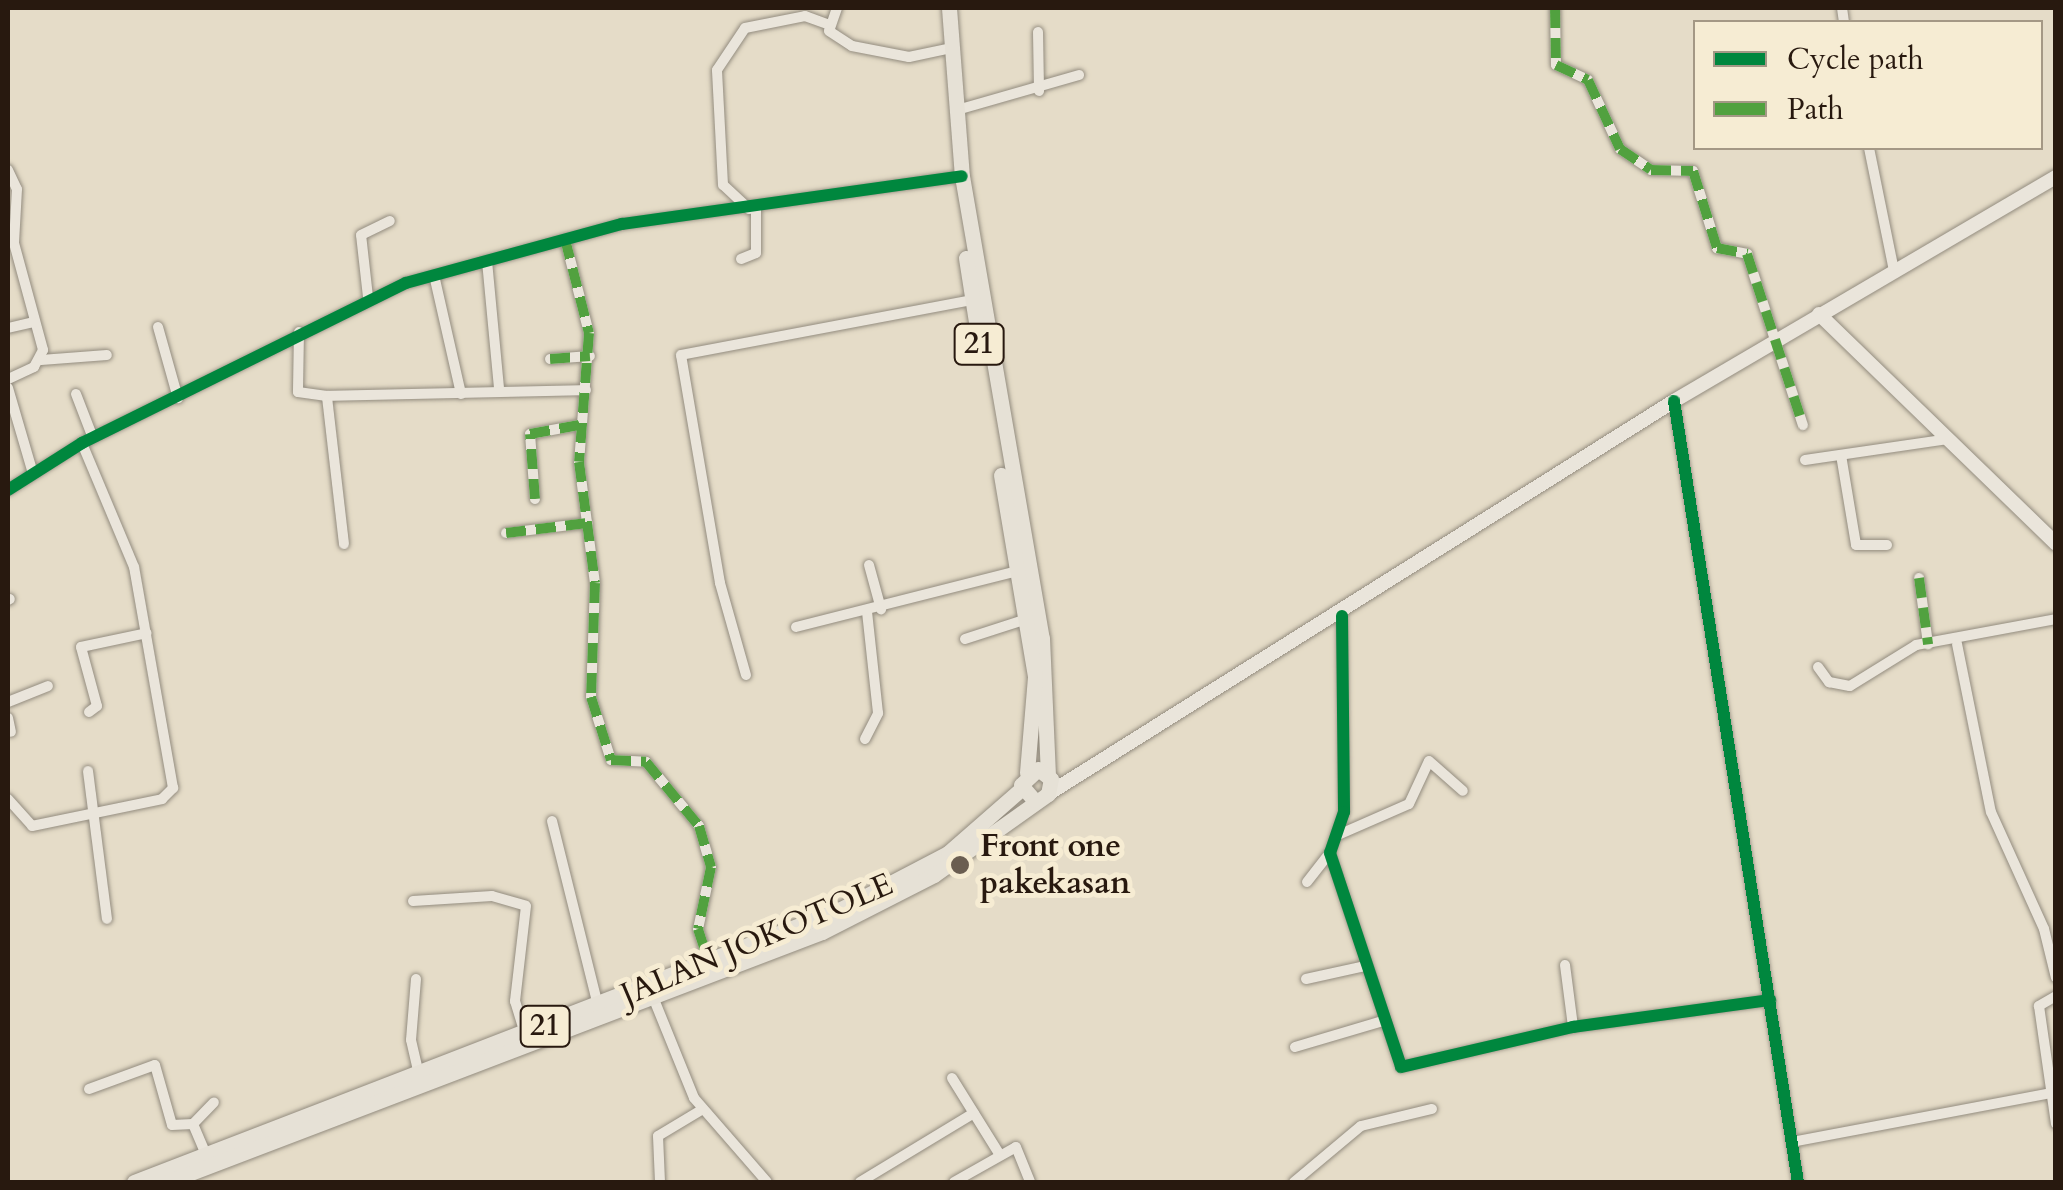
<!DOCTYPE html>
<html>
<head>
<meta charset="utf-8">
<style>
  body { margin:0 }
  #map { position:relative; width:2063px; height:1190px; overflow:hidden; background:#e5dcc8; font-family:Cardo,serif }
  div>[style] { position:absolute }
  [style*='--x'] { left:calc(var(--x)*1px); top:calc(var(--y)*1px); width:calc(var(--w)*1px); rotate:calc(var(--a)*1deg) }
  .roads { filter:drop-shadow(0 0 2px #938c7f) drop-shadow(0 0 2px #938c7f) }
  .minor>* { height:10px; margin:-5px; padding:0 5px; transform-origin:5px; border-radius:5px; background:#eae5db }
  .secondary>* { height:14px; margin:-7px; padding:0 7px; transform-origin:7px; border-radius:7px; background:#eae5db }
  .trunk>* { height:15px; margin:-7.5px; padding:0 7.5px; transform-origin:7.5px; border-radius:7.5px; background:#e6e1d6 }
  .quiet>* { height:10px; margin-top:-5px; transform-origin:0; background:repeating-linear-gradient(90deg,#51a13f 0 20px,transparent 0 30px) }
  .cycleway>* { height:12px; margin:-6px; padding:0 6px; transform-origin:6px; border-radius:6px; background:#00873e }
  .dots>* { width:28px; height:28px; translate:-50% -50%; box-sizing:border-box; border:5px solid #f6ecd3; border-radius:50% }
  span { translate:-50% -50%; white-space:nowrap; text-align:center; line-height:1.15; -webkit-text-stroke:10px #f6ecd3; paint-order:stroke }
  .shield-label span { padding:2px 8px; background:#f6ecd3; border:2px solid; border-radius:8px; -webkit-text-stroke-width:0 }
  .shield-label { font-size:30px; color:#28190f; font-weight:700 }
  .poi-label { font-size:32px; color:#28190f; font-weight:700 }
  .left { translate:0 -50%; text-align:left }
  .street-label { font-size:32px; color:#28190f }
  .frame { position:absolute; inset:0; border:10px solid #28190f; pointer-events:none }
  .legend { position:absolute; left:1693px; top:20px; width:350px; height:130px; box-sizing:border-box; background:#f6ecd3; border:2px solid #a49885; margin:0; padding:12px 18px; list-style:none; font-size:30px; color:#28190f }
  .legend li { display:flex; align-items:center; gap:20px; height:50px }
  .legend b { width:50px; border:2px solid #a49885 }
</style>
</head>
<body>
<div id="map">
  <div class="roads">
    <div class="minor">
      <i style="--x:837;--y:8;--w:24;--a:109"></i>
      <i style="--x:829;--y:31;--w:27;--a:33"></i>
      <i style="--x:852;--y:46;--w:58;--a:10.9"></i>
      <i style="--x:909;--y:57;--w:38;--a:-12"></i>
      <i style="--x:1555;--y:8;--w:57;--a:89"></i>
      <i style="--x:1556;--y:65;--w:35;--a:25"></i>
      <i style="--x:1588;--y:80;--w:76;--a:65.1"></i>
      <i style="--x:1620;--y:149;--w:37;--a:34"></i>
      <i style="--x:1651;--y:170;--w:42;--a:1.4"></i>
      <i style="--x:1693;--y:171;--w:81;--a:72.7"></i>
      <i style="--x:1717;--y:248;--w:31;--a:11"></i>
      <i style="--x:1747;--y:254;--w:180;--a:71.9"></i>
      <i style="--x:1842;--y:8;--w:14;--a:82"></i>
      <i style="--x:1038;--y:32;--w:59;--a:89"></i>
      <i style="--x:957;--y:110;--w:127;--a:-16"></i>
      <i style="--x:1869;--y:148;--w:126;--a:78.5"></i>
      <i style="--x:8;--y:170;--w:21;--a:65"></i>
      <i style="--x:17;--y:189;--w:54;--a:93.2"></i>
      <i style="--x:14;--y:243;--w:111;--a:74.8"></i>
      <i style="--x:43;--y:350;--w:19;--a:118"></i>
      <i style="--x:34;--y:367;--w:29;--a:155"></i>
      <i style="--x:749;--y:209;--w:35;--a:-137"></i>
      <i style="--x:723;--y:185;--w:115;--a:-93"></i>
      <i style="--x:717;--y:70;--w:50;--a:-56.3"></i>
      <i style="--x:745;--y:28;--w:61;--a:-11.3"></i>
      <i style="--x:805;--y:16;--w:23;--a:20"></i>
      <i style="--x:565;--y:239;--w:97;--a:75.7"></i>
      <i style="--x:589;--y:333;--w:129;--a:94.4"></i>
      <i style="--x:579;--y:462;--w:122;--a:82.5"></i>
      <i style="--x:595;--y:583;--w:114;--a:92"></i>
      <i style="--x:591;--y:697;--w:66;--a:72.4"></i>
      <i style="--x:611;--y:760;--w:35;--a:3"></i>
      <i style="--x:646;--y:762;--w:83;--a:50.4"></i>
      <i style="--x:699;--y:826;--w:43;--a:73.7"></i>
      <i style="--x:711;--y:867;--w:63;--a:101.8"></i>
      <i style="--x:698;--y:929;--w:35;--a:72"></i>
      <i style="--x:741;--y:259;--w:16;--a:-22"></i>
      <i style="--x:756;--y:253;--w:44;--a:-90"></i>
      <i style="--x:487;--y:261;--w:127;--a:84.6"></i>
      <i style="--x:434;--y:275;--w:122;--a:77.2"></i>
      <i style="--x:368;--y:297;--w:62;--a:-96.4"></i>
      <i style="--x:361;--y:235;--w:32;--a:-26"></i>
      <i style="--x:158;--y:327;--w:74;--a:74.3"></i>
      <i style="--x:8;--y:328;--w:27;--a:-13"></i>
      <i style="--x:299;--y:332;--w:60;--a:91"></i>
      <i style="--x:298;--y:392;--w:29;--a:8"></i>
      <i style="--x:550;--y:359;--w:40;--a:-4.3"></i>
      <i style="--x:41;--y:360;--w:66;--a:-4.3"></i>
      <i style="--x:8;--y:388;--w:85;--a:73.7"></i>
      <i style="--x:76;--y:394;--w:47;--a:68.9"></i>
      <i style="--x:1674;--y:401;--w:791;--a:80.98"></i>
      <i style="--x:1841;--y:455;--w:91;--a:80.5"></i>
      <i style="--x:1856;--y:545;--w:31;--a:0"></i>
      <i style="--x:1805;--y:460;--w:146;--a:-8.3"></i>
      <i style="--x:8;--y:490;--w:88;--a:-32.4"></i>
      <i style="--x:82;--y:443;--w:361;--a:-26.3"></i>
      <i style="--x:406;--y:283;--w:224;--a:-15.3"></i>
      <i style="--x:622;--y:224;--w:343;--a:-8"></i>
      <i style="--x:535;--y:499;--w:65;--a:-94.4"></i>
      <i style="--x:530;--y:434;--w:50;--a:-10.4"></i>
      <i style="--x:506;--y:533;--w:82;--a:-7"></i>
      <i style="--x:344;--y:544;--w:149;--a:-96.6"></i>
      <i style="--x:327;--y:396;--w:259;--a:-1.3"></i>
      <i style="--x:869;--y:565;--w:46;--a:74.7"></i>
      <i style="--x:1919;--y:578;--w:67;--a:82.2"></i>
      <i style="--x:8;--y:600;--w:2;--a:-27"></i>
      <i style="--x:1342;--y:616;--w:196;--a:89.4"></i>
      <i style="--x:1344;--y:812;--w:43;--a:108.9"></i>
      <i style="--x:1330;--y:853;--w:225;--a:71.6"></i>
      <i style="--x:1401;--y:1067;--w:177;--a:-13.1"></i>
      <i style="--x:1573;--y:1027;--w:199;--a:-7.8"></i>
      <i style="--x:796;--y:627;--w:228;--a:-14.2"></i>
      <i style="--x:965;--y:639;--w:65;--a:-17.9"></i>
      <i style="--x:1957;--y:644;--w:171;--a:78.6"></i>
      <i style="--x:1991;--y:812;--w:128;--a:65.6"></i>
      <i style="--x:2044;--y:929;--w:50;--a:76.2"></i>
      <i style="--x:1818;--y:667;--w:19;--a:54"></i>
      <i style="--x:1829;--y:682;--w:21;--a:11"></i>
      <i style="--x:1850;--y:686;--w:78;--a:-31.8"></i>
      <i style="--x:1916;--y:645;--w:142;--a:-10.5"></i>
      <i style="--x:746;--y:675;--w:96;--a:-105.8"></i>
      <i style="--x:720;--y:583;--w:231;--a:-99.7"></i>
      <i style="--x:681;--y:355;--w:296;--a:-10.7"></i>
      <i style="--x:8;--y:702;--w:43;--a:-21.8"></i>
      <i style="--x:89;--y:712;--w:10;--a:-37"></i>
      <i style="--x:97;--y:706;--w:61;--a:-105.2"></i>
      <i style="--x:81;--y:647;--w:67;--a:-12"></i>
      <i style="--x:8;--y:718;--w:14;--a:78"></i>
      <i style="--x:865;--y:739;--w:29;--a:-63"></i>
      <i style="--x:878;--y:713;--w:102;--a:-96.2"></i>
      <i style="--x:88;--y:771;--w:149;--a:82.7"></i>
      <i style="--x:8;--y:799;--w:36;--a:48"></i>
      <i style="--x:32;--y:826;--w:133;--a:-11.7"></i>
      <i style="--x:162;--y:799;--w:16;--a:-45"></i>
      <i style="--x:173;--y:788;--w:224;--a:-100"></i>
      <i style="--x:134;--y:567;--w:134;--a:-112.8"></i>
      <i style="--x:552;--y:821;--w:190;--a:76"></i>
      <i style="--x:1338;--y:835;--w:77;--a:-23.6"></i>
      <i style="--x:1409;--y:804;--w:47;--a:-65.1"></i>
      <i style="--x:1429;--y:761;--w:45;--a:41.4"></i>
      <i style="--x:1307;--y:882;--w:37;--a:-52"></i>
      <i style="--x:413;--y:901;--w:79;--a:-3.6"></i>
      <i style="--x:492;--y:896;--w:35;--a:16"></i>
      <i style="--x:526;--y:906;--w:96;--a:96.6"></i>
      <i style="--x:515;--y:1001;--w:34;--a:73"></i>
      <i style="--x:1565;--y:965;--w:63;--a:82.6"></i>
      <i style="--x:416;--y:979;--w:61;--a:94.7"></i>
      <i style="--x:411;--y:1040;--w:36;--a:77"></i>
      <i style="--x:1306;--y:979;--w:60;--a:-12.4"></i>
      <i style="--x:651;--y:992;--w:114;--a:67.9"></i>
      <i style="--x:694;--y:1098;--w:111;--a:49"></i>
      <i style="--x:2056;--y:996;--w:20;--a:150"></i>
      <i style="--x:2039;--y:1006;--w:119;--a:81.8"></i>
      <i style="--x:1295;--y:1047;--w:92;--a:-16.5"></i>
      <i style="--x:952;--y:1078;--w:91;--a:58.1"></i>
      <i style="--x:89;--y:1089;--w:70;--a:-20"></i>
      <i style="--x:155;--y:1065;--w:62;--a:74.2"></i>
      <i style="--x:172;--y:1125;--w:21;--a:-3"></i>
      <i style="--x:193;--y:1124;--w:34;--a:67"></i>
      <i style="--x:193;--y:1124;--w:30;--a:-46"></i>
      <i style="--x:1792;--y:1142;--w:269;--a:-10.7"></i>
      <i style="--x:660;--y:1182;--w:46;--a:-92.5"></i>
      <i style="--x:658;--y:1136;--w:52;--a:-31"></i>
      <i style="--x:860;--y:1182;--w:133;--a:-31.2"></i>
      <i style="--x:954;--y:1182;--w:71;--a:-29.4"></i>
      <i style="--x:1016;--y:1147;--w:38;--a:68"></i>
      <i style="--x:1294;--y:1182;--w:87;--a:-39.9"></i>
      <i style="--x:1361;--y:1126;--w:73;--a:-13.5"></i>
    </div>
    <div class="secondary">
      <i style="--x:1819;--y:314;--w:330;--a:44.1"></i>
      <i style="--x:1048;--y:794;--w:739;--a:-32.12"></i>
      <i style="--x:1674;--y:401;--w:443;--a:-30.4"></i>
    </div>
    <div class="trunk">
      <i style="--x:949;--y:8;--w:169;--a:85.6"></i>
      <i style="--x:962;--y:176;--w:469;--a:80.2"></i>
      <i style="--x:1042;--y:638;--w:137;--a:87.5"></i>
      <i style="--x:966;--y:258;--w:97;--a:81.1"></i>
      <i style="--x:1001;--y:475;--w:205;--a:80.4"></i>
      <i style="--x:1035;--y:677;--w:96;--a:94.8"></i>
      <i style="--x:134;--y:1182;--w:758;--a:-21.11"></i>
      <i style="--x:841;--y:909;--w:121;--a:-27.6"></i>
      <i style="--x:948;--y:853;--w:97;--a:-41.2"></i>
      <i style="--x:167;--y:1182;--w:701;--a:-20.89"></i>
      <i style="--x:822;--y:932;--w:126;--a:-27"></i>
      <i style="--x:934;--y:875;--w:140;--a:-35.4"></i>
      <i style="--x:1048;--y:794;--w:15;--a:-79"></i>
      <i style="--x:1051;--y:779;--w:16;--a:-142"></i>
      <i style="--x:1038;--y:769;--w:23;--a:137"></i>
      <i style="--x:1021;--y:785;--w:20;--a:49"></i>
    </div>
  </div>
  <div class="quiet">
    <i style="--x:1555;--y:8;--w:57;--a:89"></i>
    <i style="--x:1556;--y:65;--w:35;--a:25"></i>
    <i style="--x:1588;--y:80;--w:76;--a:65.1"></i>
    <i style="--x:1620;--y:149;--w:37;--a:34"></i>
    <i style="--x:1651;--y:170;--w:42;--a:1.4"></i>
    <i style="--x:1693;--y:171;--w:81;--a:72.7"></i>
    <i style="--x:1717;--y:248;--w:31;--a:11"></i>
    <i style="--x:1747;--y:254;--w:180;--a:71.9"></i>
    <i style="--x:565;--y:239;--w:97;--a:75.7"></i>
    <i style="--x:589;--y:333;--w:129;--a:94.4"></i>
    <i style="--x:579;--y:462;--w:122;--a:82.5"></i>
    <i style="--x:595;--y:583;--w:114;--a:92"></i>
    <i style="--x:591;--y:697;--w:66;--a:72.4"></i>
    <i style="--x:611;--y:760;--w:35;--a:3"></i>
    <i style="--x:646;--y:762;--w:83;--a:50.4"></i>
    <i style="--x:699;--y:826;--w:43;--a:73.7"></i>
    <i style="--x:711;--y:867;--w:63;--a:101.8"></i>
    <i style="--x:698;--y:929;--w:35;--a:72"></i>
    <i style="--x:550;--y:359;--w:40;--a:-4.3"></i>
    <i style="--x:535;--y:499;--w:65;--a:-94.4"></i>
    <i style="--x:530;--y:434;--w:50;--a:-10.4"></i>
    <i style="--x:506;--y:533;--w:82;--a:-7"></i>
    <i style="--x:1919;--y:578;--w:67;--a:82.2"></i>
  </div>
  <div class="cycleway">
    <i style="--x:1674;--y:401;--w:791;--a:80.98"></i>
    <i style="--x:8;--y:490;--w:88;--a:-32.4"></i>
    <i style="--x:82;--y:443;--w:361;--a:-26.3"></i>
    <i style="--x:406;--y:283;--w:224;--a:-15.3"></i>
    <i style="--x:622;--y:224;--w:343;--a:-8"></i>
    <i style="--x:1342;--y:616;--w:196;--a:89.4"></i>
    <i style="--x:1344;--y:812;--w:43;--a:108.9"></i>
    <i style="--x:1330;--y:853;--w:225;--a:71.6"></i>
    <i style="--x:1401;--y:1067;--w:177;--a:-13.1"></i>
    <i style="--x:1573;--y:1027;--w:199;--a:-7.8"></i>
  </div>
  <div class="dots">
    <i style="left:960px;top:865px;background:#6a5d50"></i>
  </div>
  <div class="shield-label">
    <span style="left:979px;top:344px">21</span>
    <span style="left:545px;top:1026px">21</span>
  </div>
  <div class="poi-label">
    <span class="left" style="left:980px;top:865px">Front one<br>pakekasan</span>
  </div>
  <div class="street-label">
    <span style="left:757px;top:940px;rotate:-23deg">JALAN JOKOTOLE</span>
  </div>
  <div class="frame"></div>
  <ul class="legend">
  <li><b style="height:12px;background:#00873e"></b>Cycle path</li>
  <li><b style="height:12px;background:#51a13f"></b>Path</li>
  </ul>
</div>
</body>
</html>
